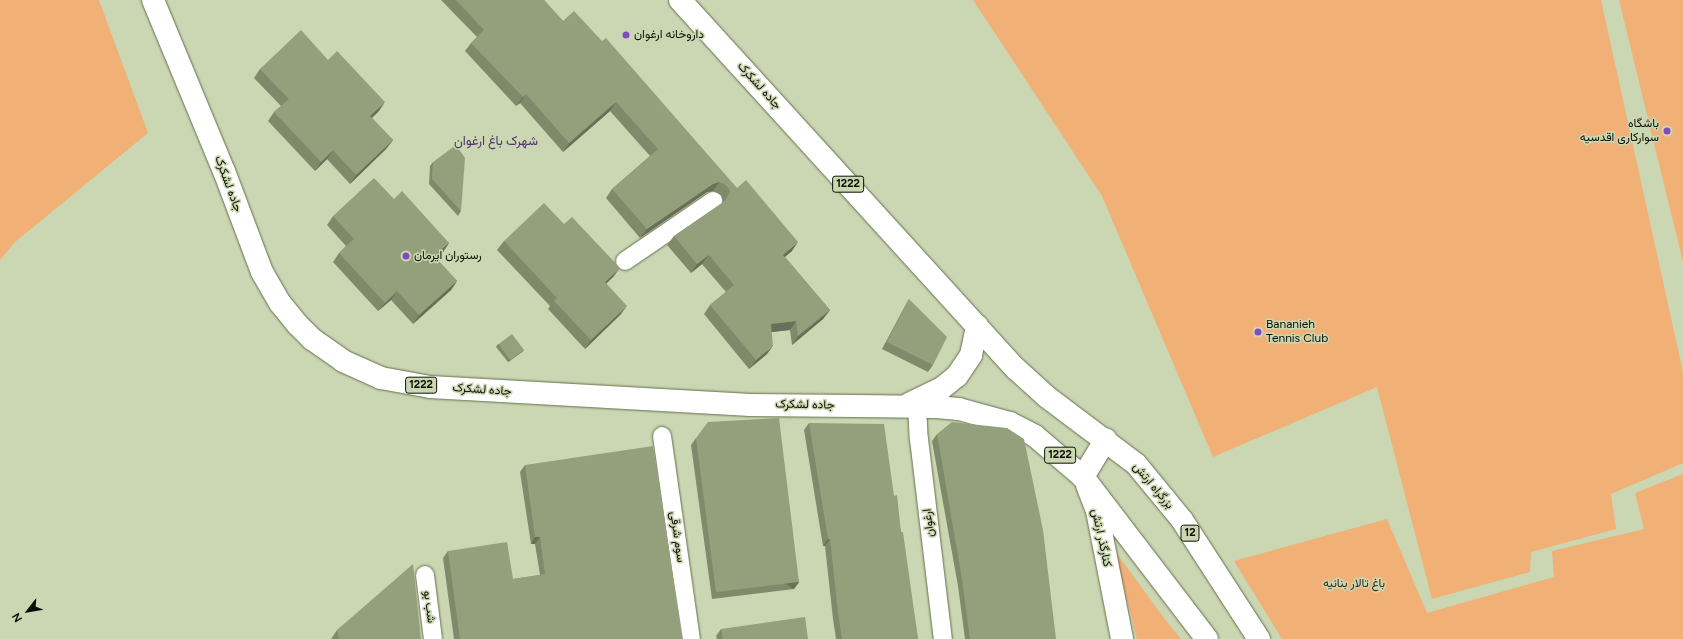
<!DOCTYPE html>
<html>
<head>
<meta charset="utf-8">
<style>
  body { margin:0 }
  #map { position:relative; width:1683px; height:639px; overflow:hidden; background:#cbd7b2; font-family:Figtree,Vazirmatn,sans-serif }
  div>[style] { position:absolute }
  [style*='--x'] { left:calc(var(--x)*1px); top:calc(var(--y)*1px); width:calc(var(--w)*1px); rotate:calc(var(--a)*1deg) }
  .green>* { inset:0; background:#f0b076 }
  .roads { filter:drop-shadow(0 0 1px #646f4e) drop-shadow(0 0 1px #646f4e) }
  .minor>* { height:18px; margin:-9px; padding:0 9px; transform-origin:9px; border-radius:9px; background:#fff }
  .primary>* { height:22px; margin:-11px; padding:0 11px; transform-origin:11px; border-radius:11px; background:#fff }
  .trunk>* { height:22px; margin:-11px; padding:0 11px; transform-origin:11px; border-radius:11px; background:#fff }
  .wall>* { inset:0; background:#7f8a6b }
  .shaded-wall>* { inset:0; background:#687057; transform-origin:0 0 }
  .building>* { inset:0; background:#94a07c; transform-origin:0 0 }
  .dots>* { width:11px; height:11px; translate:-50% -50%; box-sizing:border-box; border:2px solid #cbd7b2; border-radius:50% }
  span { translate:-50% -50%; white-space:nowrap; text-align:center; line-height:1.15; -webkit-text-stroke:3px #cbd7b2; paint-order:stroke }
  .shield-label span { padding:1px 3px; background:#cbd7b2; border:1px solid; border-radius:3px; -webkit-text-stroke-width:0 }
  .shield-label { font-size:11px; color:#0c1004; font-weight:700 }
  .poi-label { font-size:12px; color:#0c1004 }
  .left { translate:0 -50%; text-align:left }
  .right { translate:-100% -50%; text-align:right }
  .street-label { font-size:12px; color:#0c1004 }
  .park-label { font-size:12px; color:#382615 }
  .neighbourhood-label { font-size:13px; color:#4c326d }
  .north { position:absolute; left:8px; top:591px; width:40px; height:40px; -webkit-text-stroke:3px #cbd7b2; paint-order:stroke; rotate:239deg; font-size:11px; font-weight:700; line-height:16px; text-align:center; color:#0c1004 }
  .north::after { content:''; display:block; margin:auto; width:14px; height:18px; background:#0c1004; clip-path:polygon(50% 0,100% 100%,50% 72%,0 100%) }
</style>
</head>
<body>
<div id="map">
  <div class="green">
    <i style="clip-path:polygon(0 0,99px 0,148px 133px,15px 242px,0 260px)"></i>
    <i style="clip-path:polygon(973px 0,1601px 0,1683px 372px,1683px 463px,1611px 494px,1616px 529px,1531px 552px,1530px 572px,1432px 599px,1377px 387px,1213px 457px,1102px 196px)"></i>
    <i style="clip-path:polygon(1619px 0,1683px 0,1683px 262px)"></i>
    <i style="clip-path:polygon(1683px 474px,1683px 639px,1282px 639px,1234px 561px,1387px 519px,1427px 613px,1554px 577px,1552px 551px,1644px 529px,1635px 493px)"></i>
    <i style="clip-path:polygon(1115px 551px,1164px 618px,1181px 639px,1137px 639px)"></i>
  </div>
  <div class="roads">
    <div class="minor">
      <i style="--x:625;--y:261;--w:107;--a:-34.3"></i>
      <i style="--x:917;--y:406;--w:33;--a:87"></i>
      <i style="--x:919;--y:439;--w:201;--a:83.2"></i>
      <i style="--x:662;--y:436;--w:205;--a:81.9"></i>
      <i style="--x:425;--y:575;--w:64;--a:82.9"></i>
    </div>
    <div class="primary">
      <i style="--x:1087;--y:485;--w:28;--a:69"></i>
      <i style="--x:1097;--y:511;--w:130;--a:78.9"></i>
    </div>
    <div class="trunk">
      <i style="--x:153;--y:0;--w:185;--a:67.5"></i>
      <i style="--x:224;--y:171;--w:108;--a:69.4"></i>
      <i style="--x:262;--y:272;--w:36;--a:60"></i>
      <i style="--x:280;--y:303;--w:28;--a:51"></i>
      <i style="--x:298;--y:325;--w:20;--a:45"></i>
      <i style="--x:312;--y:339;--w:38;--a:35"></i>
      <i style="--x:343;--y:361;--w:42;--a:24.1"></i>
      <i style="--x:381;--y:378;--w:50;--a:10.4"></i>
      <i style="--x:430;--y:387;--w:321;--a:3.2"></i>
      <i style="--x:750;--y:405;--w:186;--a:0.6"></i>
      <i style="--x:936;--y:407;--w:23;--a:5"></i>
      <i style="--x:959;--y:409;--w:53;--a:15.4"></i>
      <i style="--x:1010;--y:423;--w:28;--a:27"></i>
      <i style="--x:1035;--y:436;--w:63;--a:40.5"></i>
      <i style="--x:1083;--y:477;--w:204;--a:52.6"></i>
      <i style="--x:680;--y:0;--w:498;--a:47.7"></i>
      <i style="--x:1015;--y:368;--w:43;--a:42.2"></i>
      <i style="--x:1047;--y:397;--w:111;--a:37"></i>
      <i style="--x:1136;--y:464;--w:72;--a:50.6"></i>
      <i style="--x:1182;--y:520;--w:142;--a:57.1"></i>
      <i style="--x:909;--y:404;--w:37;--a:-26"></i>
      <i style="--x:942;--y:388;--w:19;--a:-39"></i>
      <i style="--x:957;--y:376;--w:25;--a:-56"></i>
      <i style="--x:971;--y:355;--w:30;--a:-78"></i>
      <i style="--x:1083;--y:477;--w:44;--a:-58.8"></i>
    </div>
  </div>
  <div class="wall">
    <i style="clip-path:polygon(441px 0,544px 0,563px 21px,792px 251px,785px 257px,830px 310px,823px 319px,792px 345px,790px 330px,771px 332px,767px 354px,749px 369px,704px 314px,710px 305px,726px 292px,702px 264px,691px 273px,667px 245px,674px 236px,722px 203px,723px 201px,721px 195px,713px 191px,707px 192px,640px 238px,606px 198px,612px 189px,650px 156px,610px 111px,563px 152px,520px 103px,516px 106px,465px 51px,471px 43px,477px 37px)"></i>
    <i style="clip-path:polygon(328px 60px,379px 111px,372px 118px,393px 140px,386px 149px,350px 184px,327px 159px,315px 171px,268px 121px,274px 112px,281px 106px,254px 78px,260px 69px)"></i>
    <i style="clip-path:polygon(433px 162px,461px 211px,458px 216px,429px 184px,430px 166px)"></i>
    <i style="clip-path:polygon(394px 199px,449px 243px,443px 252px,436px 258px,457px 281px,451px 290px,413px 324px,391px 300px,378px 311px,333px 262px,339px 253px,346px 246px,327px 225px,333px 216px)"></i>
    <i style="clip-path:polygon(504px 241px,614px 276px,606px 283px,621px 314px,585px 349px,548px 309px,550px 306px,497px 250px)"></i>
    <i style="clip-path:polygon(909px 299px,933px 365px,928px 372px,882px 349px,905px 306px)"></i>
    <i style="clip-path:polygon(498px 344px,524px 350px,522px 352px,508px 362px,496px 347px)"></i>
    <i style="clip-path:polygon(809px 423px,894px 496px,901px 532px,918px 639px,836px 639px,833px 619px,825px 546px,823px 546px,804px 430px)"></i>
    <i style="clip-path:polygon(937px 434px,1056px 639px,965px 639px,958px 586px,932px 441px)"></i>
    <i style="clip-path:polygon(696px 438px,799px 582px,794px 589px,712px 599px,691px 445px)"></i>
    <i style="clip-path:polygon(525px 465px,683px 639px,454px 639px,443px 558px,448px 551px,513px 579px,540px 575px,535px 544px,531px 544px,520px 472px)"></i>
    <i style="clip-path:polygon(721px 629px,808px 639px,717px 639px,716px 636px)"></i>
    <i style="clip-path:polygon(337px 630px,421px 639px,331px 639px)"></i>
  </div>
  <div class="shaded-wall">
    <i style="clip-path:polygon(526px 94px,520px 103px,516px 106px,523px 97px)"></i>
    <i style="clip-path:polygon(385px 102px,379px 111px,364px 125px,370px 116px)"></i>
    <i style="clip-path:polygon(616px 102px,610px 111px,563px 152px,569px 143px)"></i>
    <i style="clip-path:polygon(393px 140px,386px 149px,350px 184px,356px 175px)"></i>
    <i style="clip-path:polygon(333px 150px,327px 159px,315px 171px,321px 162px)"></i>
    <i style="clip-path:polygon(719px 182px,713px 191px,707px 192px,640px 238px,647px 229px,713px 184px)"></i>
    <i style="clip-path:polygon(798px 242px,792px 251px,777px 263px,783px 255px)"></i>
    <i style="clip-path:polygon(449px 243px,443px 252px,428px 265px,434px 256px)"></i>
    <i style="clip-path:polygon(709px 255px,702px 264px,691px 273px,697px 264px)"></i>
    <i style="clip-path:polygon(620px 268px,614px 276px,599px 291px,605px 282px)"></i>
    <i style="clip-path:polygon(457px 281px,451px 290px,413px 324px,419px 315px)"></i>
    <i style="clip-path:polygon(397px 291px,391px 300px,378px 311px,385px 303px)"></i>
    <i style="clip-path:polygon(627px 306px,621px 314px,585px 349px,591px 340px)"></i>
    <i style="clip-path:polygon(830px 310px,823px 319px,792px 345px,798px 336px)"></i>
    <i style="clip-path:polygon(796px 321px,790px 330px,764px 333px,771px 324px)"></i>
    <i style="clip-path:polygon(773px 346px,767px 354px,749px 369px,756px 360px)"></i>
    <i style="clip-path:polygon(524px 350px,522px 352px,508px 362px,509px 360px)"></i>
    <i style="clip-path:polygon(535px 537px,540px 537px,535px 544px,531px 544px)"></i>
    <i style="clip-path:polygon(828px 539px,830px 539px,825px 546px,823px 546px)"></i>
    <i style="left:799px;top:582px;width:9px;height:84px;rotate:126deg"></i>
  </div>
  <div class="building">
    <i style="clip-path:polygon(456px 0,544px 0,563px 21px,574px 11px,602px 41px,606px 38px,737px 188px,746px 180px,798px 242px,783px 255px,830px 310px,798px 336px,796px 321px,771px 324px,773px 346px,756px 360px,710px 305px,734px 285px,709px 255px,697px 264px,674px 236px,725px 201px,730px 192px,728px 186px,719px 182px,713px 184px,647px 229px,612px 189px,658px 149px,616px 102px,569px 143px,526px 94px,523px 97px,471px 43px,484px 30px)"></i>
    <i style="clip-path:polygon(301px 30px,328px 60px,337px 51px,385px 102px,370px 116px,393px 140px,356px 175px,333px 150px,321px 162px,274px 112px,289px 99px,260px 69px)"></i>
    <i style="clip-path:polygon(456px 145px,465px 158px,461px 211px,432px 179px,433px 162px)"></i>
    <i style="clip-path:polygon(374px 178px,394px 199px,402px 191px,449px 243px,434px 256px,457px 281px,419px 315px,397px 291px,385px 303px,339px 253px,354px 239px,333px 216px)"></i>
    <i style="clip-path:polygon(544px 203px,564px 224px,572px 217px,620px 268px,605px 282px,627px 306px,591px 340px,554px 301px,557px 298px,504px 241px)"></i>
    <i style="clip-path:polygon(909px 299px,947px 337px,933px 365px,887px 342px)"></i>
    <i style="left:512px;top:334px;width:20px;height:17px;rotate:53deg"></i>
    <i style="clip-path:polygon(779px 418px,799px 582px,716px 592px,696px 438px,708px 422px)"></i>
    <i style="clip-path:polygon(952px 422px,1007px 428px,1024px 439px,1043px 530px,1056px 639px,970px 639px,962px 579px,937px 434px)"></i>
    <i style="clip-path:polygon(809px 423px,884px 424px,894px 496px,897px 495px,901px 532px,903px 532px,918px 639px,842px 639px,838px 612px,830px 539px,828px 539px)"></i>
    <i style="clip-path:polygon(653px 446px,683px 639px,460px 639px,448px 551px,507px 542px,513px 579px,545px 574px,540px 537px,535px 537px,525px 465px)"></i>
    <i style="clip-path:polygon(413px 564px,421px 639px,339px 639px,337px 630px)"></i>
    <i style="clip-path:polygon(805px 617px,808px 639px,723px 639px,721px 629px)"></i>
  </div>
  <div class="dots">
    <i style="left:626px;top:35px;background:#824ac1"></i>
    <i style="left:1667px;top:131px;background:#824ac1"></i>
    <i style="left:406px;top:256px;background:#824ac1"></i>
    <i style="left:1258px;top:332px;background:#824ac1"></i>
  </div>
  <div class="shield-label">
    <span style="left:848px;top:184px">1222</span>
    <span style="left:421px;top:385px">1222</span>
    <span style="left:1060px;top:455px">1222</span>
    <span style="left:1190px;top:533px">12</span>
  </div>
  <div class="poi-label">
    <span class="left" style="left:634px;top:35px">داروخانه ارغوان</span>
    <span class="right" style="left:1659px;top:131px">باشگاه<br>سوارکاری اقدسیه</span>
    <span class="left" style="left:414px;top:256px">رستوران ايرمان</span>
    <span class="left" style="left:1266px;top:332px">Bananieh<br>Tennis Club</span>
  </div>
  <div class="street-label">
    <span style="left:759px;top:86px;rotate:48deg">جاده لشکرک</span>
    <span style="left:228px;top:184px;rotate:70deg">جاده لشکرک</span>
    <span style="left:482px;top:390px;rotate:4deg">جاده لشکرک</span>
    <span style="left:805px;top:405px;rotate:1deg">جاده لشکرک</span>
    <span style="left:1153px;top:486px;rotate:50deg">بزرگراه ارتش</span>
    <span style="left:929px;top:523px;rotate:-97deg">ارغوان</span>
    <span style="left:677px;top:537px;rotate:82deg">سوم شرقی</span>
    <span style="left:1101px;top:538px;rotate:78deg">کنارگذر ارتش</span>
    <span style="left:429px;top:607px;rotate:83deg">شب بو</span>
  </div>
  <div class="park-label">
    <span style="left:1354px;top:584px">باغ تالار بنانیه</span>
  </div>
  <div class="neighbourhood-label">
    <span style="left:496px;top:141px">شهرک باغ ارغوان</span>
  </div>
  <div class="north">N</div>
</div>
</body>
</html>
